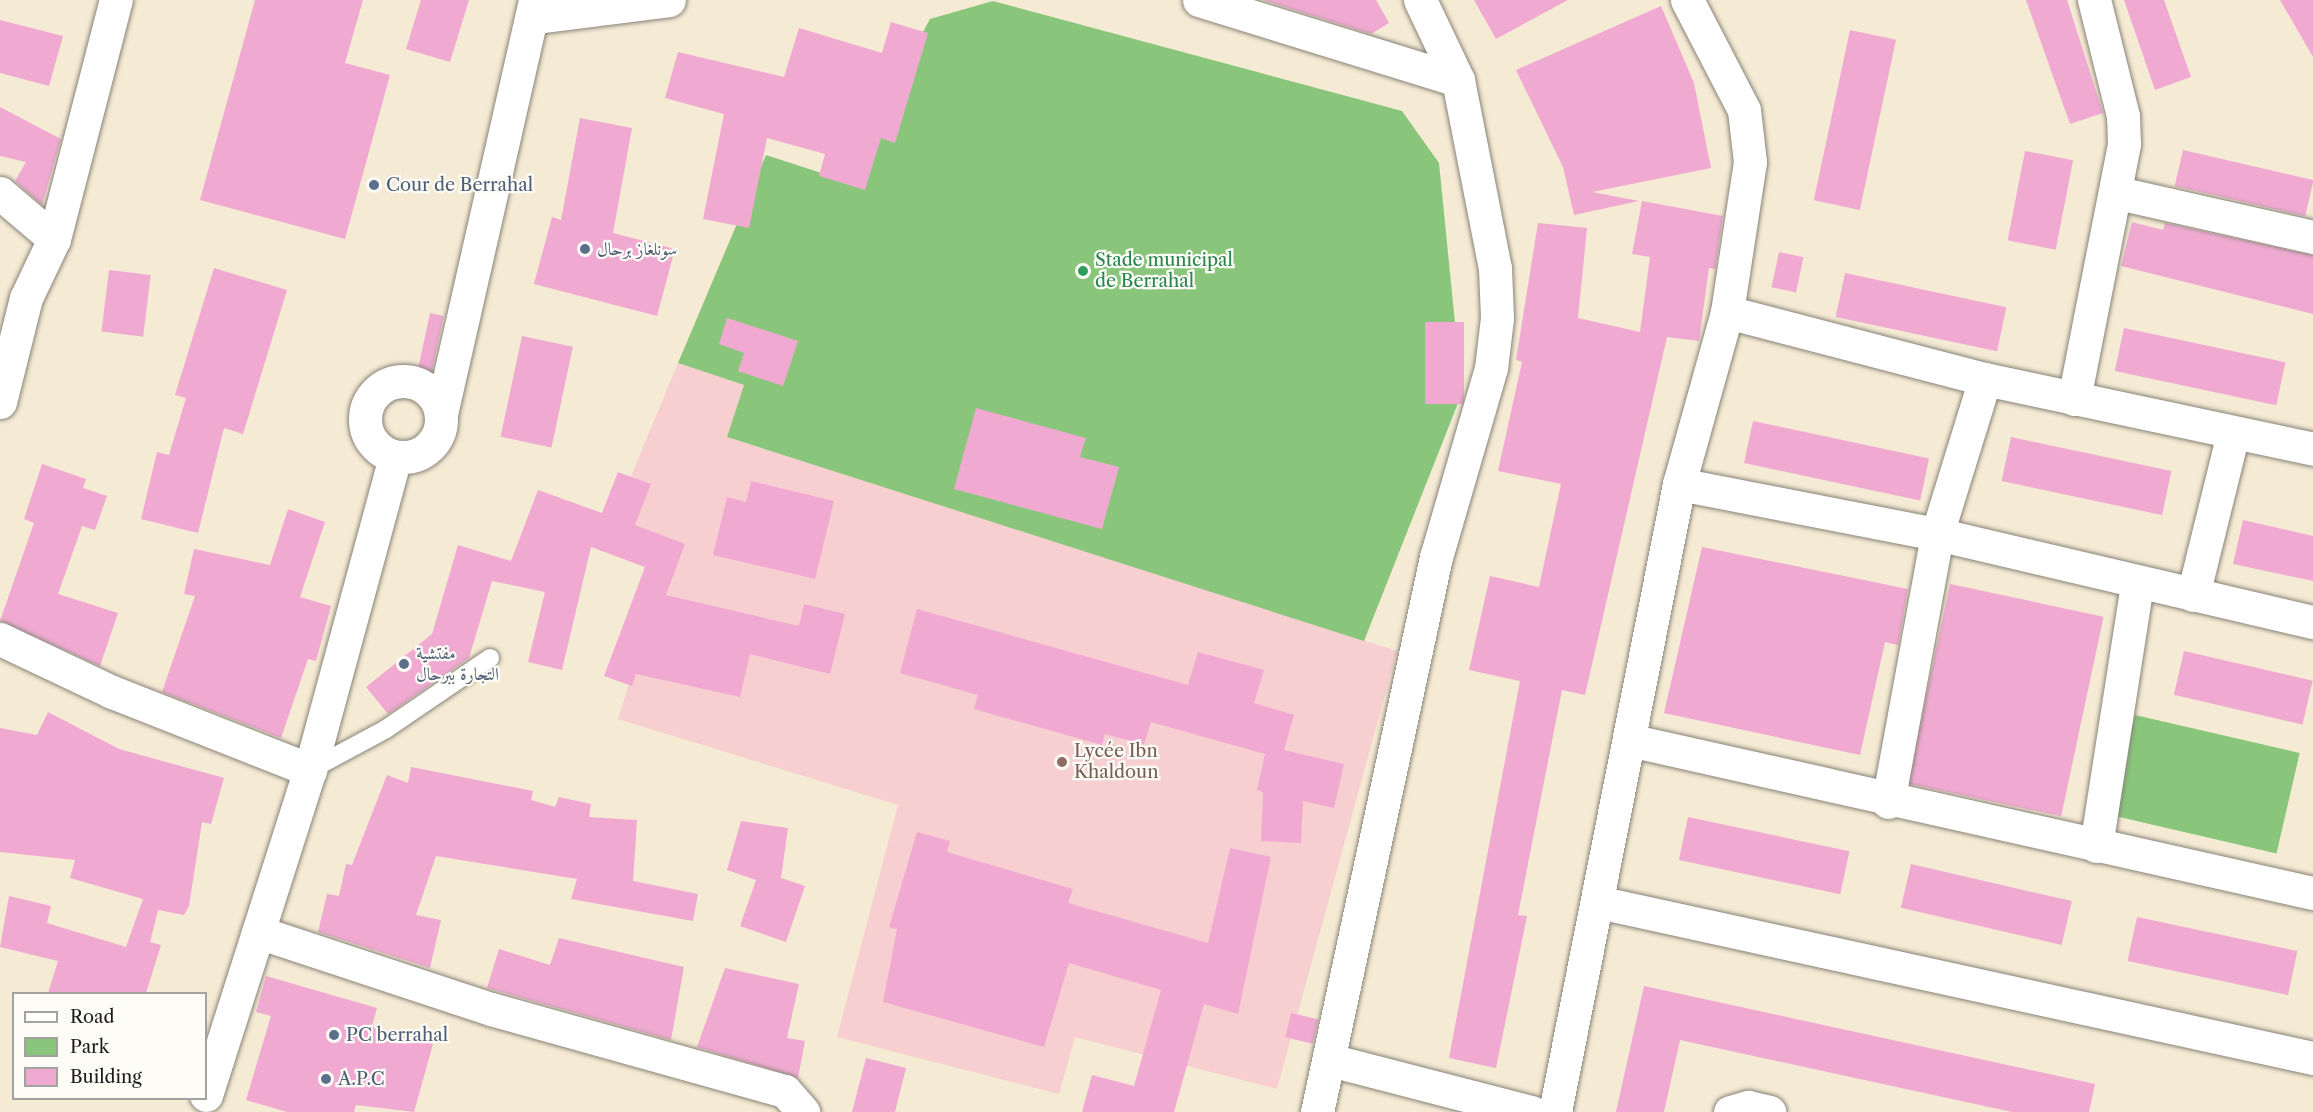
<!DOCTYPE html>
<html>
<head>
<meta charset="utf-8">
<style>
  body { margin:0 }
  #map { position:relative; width:2313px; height:1112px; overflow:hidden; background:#f5ead4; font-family:"Libre Caslon Text",Amiri,serif }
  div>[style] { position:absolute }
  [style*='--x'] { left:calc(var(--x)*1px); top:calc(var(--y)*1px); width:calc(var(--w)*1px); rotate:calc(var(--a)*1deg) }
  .built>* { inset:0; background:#f7cfd1 }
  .green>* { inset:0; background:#89c67b; transform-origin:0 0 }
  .building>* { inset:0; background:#f0aad2; transform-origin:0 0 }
  .roads { filter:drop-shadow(0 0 2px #888378) drop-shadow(0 0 2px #888378) }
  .lane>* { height:18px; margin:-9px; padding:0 9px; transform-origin:9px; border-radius:9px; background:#fff }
  .street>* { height:33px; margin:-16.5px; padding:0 16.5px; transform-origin:16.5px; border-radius:16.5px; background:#fff }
  .street>.ring { margin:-16.5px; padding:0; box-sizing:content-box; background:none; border:33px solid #fff; border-radius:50% }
  .dots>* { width:16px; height:16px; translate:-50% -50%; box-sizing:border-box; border:3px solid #fdfcf7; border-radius:50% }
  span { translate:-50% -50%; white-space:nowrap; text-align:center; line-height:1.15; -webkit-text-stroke:4.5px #fdfcf7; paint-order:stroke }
  .service-label { font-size:18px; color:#4e5e75 }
  .left { translate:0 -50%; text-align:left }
  .leisure-label { font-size:18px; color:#27864d }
  .education-label { font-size:18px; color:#785e54 }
  .legend { position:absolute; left:12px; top:992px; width:195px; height:108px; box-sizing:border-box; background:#fdfcf7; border:2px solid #a3a29f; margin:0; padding:8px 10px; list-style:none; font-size:18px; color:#1c1c1c }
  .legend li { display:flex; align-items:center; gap:12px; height:30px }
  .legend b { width:30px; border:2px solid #a3a29f }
</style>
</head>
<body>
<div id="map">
  <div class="built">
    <i style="clip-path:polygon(678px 363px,744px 385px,727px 437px,1397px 651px,1277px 1089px,1075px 1037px,1059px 1094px,837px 1037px,898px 805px,618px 719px,671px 550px,612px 522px)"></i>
  </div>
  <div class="green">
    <i style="clip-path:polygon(993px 1px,1402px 111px,1439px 163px,1462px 393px,1364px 641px,727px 437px,744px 385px,678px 363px,766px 155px,843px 180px,930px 19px)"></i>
    <i style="left:2135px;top:715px;width:169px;height:103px;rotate:13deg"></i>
  </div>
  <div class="building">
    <i style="clip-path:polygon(255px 0,363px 0,345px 63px,390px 75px,345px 239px,200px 200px)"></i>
    <i style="clip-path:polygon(421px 0,469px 0,450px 62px,406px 49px)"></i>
    <i style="clip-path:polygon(1263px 0,1376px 0,1389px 23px,1371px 34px)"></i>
    <i style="clip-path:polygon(1474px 0,1568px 0,1496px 39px)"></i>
    <i style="clip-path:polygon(2026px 0,2067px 0,2103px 113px,2070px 124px)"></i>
    <i style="clip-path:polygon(2124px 0,2164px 0,2191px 77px,2155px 90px)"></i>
    <i style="clip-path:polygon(2280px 0,2313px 0,2313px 57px)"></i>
    <i style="clip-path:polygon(1661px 6px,1694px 83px,1711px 168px,1592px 192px,1639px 201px,1574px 215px,1563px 167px,1516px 70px)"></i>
    <i style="clip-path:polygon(0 20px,63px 36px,49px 86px,0 73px)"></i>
    <i style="clip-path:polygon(891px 22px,928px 33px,895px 143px,881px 138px,865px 190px,819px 176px,825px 154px,767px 138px,749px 228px,703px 219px,724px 114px,665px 98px,678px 52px,784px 77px,799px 28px,882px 53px)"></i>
    <i style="left:1850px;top:30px;width:47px;height:174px;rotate:12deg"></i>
    <i style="clip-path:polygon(0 107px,61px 139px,42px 205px,15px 181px,26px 162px,0 156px)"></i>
    <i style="clip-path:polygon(580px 118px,632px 128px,613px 233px,675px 249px,657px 316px,534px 284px,552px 217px,561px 220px)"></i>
    <i style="left:2183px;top:150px;width:134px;height:37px;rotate:13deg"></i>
    <i style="left:2025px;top:151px;width:49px;height:91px;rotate:11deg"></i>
    <i style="clip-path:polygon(1642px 201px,1723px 216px,1715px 269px,1709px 268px,1699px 341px,1667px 337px,1585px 695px,1562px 690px,1518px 915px,1527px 916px,1496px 1068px,1449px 1058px,1520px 681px,1469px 670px,1490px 576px,1539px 587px,1561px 484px,1498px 471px,1522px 362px,1516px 360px,1538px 223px,1587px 228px,1578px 318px,1640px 332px,1650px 257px,1632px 254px)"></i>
    <i style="clip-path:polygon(2132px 222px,2163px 230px,2165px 223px,2313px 255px,2313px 314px,2121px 266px)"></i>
    <i style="left:1779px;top:252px;width:25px;height:36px;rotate:12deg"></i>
    <i style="clip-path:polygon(214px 268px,287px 290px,243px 434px,224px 428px,198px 533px,141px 519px,157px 452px,169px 455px,186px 398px,175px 395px)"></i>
    <i style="left:109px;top:270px;width:42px;height:62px;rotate:7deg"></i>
    <i style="left:1845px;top:273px;width:165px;height:45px;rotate:12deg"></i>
    <i style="left:430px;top:313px;width:14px;height:63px;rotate:12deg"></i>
    <i style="clip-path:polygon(727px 318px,798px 341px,783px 386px,738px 371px,744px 353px,719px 344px)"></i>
    <i style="left:1425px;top:322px;width:39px;height:82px"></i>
    <i style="left:2124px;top:328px;width:165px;height:44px;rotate:12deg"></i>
    <i style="left:522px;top:336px;width:52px;height:103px;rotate:12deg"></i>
    <i style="clip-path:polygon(976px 408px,1086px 438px,1080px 457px,1119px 467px,1102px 529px,954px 489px)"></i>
    <i style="left:1753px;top:421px;width:180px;height:43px;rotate:12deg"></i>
    <i style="left:2011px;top:437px;width:164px;height:45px;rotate:12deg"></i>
    <i style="clip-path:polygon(42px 464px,86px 479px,83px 488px,107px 496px,95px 530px,82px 526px,58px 594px,118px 613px,100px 666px,0 621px,34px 523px,24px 519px)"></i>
    <i style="clip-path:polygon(618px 472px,651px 484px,635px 525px,685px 544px,666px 595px,799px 626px,804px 604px,845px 614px,830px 674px,750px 654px,740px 697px,636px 674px,632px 686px,604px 676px,645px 567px,591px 547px,562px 670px,528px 662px,545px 592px,492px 581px,469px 658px,388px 714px,366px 687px,432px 634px,458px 545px,511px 561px,538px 490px,602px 513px)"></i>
    <i style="clip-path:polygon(751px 481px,834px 501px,815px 579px,713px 555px,727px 497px,746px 502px)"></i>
    <i style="clip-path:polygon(288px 509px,325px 522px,300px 597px,331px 606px,316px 661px,308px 659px,281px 738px,162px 692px,195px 596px,184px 594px,194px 549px,270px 565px)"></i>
    <i style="clip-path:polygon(2243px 520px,2313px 536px,2313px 581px,2233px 564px)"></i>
    <i style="clip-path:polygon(1702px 547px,1908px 589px,1898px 645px,1885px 642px,1860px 755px,1664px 713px)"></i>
    <i style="left:1950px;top:584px;width:157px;height:204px;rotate:12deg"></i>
    <i style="clip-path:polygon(917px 609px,1188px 685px,1198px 652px,1264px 670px,1254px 703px,1294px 715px,1284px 750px,1344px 764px,1334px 808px,1303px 801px,1301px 843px,1261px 841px,1263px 792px,1257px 790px,1265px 754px,1151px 722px,1144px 745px,1105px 734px,1102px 745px,974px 709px,978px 695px,900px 673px)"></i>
    <i style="left:2184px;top:651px;width:132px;height:45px;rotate:13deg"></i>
    <i style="clip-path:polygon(48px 712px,119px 749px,224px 778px,211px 824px,202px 822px,189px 906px,184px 915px,158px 910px,150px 942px,161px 945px,146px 993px,48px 993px,58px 961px,0 947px,9px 896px,51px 906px,47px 923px,126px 947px,143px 899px,70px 878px,75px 860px,0 852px,0 728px,37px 735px)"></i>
    <i style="clip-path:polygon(411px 767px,533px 791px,531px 800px,555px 807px,559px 797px,591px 804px,589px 817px,637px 820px,633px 881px,698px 894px,693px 921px,571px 899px,577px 879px,436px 856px,416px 915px,441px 920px,430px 968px,318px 932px,327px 894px,339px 896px,346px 864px,352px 865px,387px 775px,408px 783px)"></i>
    <i style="left:1688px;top:817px;width:165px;height:44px;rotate:12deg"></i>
    <i style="clip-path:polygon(741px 821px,788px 828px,781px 878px,805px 886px,786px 942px,740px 926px,756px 880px,727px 870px)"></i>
    <i style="clip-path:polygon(917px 832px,950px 841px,947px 852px,1073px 889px,1068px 903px,1208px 943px,1230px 848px,1271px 857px,1238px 1014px,1204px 1004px,1174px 1112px,1082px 1112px,1092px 1075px,1134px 1086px,1161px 990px,1069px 963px,1044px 1047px,883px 1002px,897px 929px,889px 927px)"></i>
    <i style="left:1911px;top:864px;width:165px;height:45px;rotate:13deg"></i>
    <i style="left:2137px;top:917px;width:164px;height:45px;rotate:12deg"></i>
    <i style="clip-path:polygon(559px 938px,684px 967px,671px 1040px,487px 988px,499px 949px,550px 965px)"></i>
    <i style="clip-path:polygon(725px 968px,799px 984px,787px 1038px,805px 1041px,798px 1078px,697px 1047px)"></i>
    <i style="clip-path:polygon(266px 976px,377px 1008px,372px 1026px,433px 1044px,414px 1112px,356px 1105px,354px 1112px,287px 1112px,246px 1100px,271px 1016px,256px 1012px)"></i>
    <i style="clip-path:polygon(1644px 986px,2095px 1084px,2089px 1112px,2012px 1112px,1680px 1040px,1664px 1112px,1616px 1112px)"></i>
    <i style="left:1291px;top:1013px;width:28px;height:25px;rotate:13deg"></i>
    <i style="clip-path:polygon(866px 1058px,906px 1068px,895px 1112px,852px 1112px)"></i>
  </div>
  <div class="roads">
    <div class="lane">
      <i style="--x:310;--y:770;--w:86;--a:-28.3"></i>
      <i style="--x:386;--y:729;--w:126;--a:-34.3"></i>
    </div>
    <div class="street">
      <i style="--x:1199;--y:0;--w:271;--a:17.2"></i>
      <i style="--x:1458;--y:80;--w:192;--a:78.9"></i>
      <i style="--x:1495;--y:268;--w:50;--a:87.7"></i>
      <i style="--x:1497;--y:318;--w:50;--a:96.8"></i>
      <i style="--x:1491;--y:368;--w:197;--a:106.2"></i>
      <i style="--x:1436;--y:557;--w:568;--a:102.1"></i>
      <i style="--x:1420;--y:0;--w:89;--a:64.6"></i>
      <i style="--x:535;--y:17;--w:135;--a:-7.2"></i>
      <i style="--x:0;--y:193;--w:71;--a:40.4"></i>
      <i style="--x:2118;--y:193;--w:200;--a:12.7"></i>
      <i style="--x:1727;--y:312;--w:267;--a:14.6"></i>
      <i style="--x:1985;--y:379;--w:335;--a:12"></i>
      <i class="ring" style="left:365px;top:381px;width:43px;height:43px"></i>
      <i style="--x:2074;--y:399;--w:260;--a:-78.9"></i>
      <i style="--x:2124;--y:144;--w:28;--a:-92"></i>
      <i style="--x:2123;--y:116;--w:120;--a:-104"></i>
      <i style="--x:0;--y:402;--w:107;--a:-76"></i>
      <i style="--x:26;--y:298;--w:65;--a:-64.6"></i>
      <i style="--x:54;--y:239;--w:247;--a:-75.5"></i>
      <i style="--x:441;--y:414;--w:425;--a:-77.2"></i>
      <i style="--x:1679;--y:484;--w:263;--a:11"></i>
      <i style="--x:1937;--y:534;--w:386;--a:13.2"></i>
      <i style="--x:2193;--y:595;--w:167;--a:-76.1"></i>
      <i style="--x:0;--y:639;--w:124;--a:25.3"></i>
      <i style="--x:112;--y:692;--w:213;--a:21.5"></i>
      <i style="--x:1629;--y:740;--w:701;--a:12.61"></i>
      <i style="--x:1888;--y:802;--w:272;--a:-79.6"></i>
      <i style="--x:1937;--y:534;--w:162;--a:-72.8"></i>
      <i style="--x:2096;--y:846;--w:265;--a:-81.1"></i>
      <i style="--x:1598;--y:902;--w:732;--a:12.31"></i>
      <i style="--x:258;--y:932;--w:245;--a:18.3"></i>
      <i style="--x:491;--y:1009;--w:305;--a:15.6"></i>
      <i style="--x:785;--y:1091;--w:28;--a:49"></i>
      <i style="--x:1330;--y:1060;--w:208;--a:14.5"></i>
      <i style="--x:206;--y:1095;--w:341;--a:-72.3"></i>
      <i style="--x:310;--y:770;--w:324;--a:-74.8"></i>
      <i style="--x:1555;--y:1112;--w:640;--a:-78.83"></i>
      <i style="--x:1679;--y:484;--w:179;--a:-74.4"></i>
      <i style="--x:1727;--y:312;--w:152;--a:-81.3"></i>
      <i style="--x:1750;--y:162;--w:52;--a:-96.6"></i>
      <i style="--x:1744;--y:110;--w:124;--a:-117.4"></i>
      <i style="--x:1730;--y:1112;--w:19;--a:-16"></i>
      <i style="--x:1748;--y:1107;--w:22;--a:13"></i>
    </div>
  </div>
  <div class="dots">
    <i style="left:374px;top:185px;background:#5c6f8a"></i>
    <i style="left:585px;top:249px;background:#5c6f8a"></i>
    <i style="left:1083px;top:271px;background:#2e9e5b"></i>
    <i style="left:404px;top:664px;background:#5c6f8a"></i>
    <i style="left:1062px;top:762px;background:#8d6e63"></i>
    <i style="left:334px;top:1035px;background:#5c6f8a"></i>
    <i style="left:326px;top:1079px;background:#5c6f8a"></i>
  </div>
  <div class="service-label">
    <span class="left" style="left:386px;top:185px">Cour de Berrahal</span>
    <span class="left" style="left:597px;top:249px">سونلغاز برحال</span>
    <span class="left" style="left:416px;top:664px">مفتشية<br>التجارة ببرحال</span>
    <span class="left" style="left:346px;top:1035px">PC berrahal</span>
    <span class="left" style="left:338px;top:1079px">A.P.C</span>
  </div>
  <div class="leisure-label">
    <span class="left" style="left:1095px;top:271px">Stade municipal<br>de Berrahal</span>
  </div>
  <div class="education-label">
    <span class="left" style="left:1074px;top:762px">Lycée Ibn<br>Khaldoun</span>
  </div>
  <ul class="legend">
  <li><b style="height:8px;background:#fff"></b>Road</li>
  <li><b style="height:16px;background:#89c67b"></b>Park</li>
  <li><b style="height:16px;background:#f0aad2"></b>Building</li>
  </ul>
</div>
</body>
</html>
